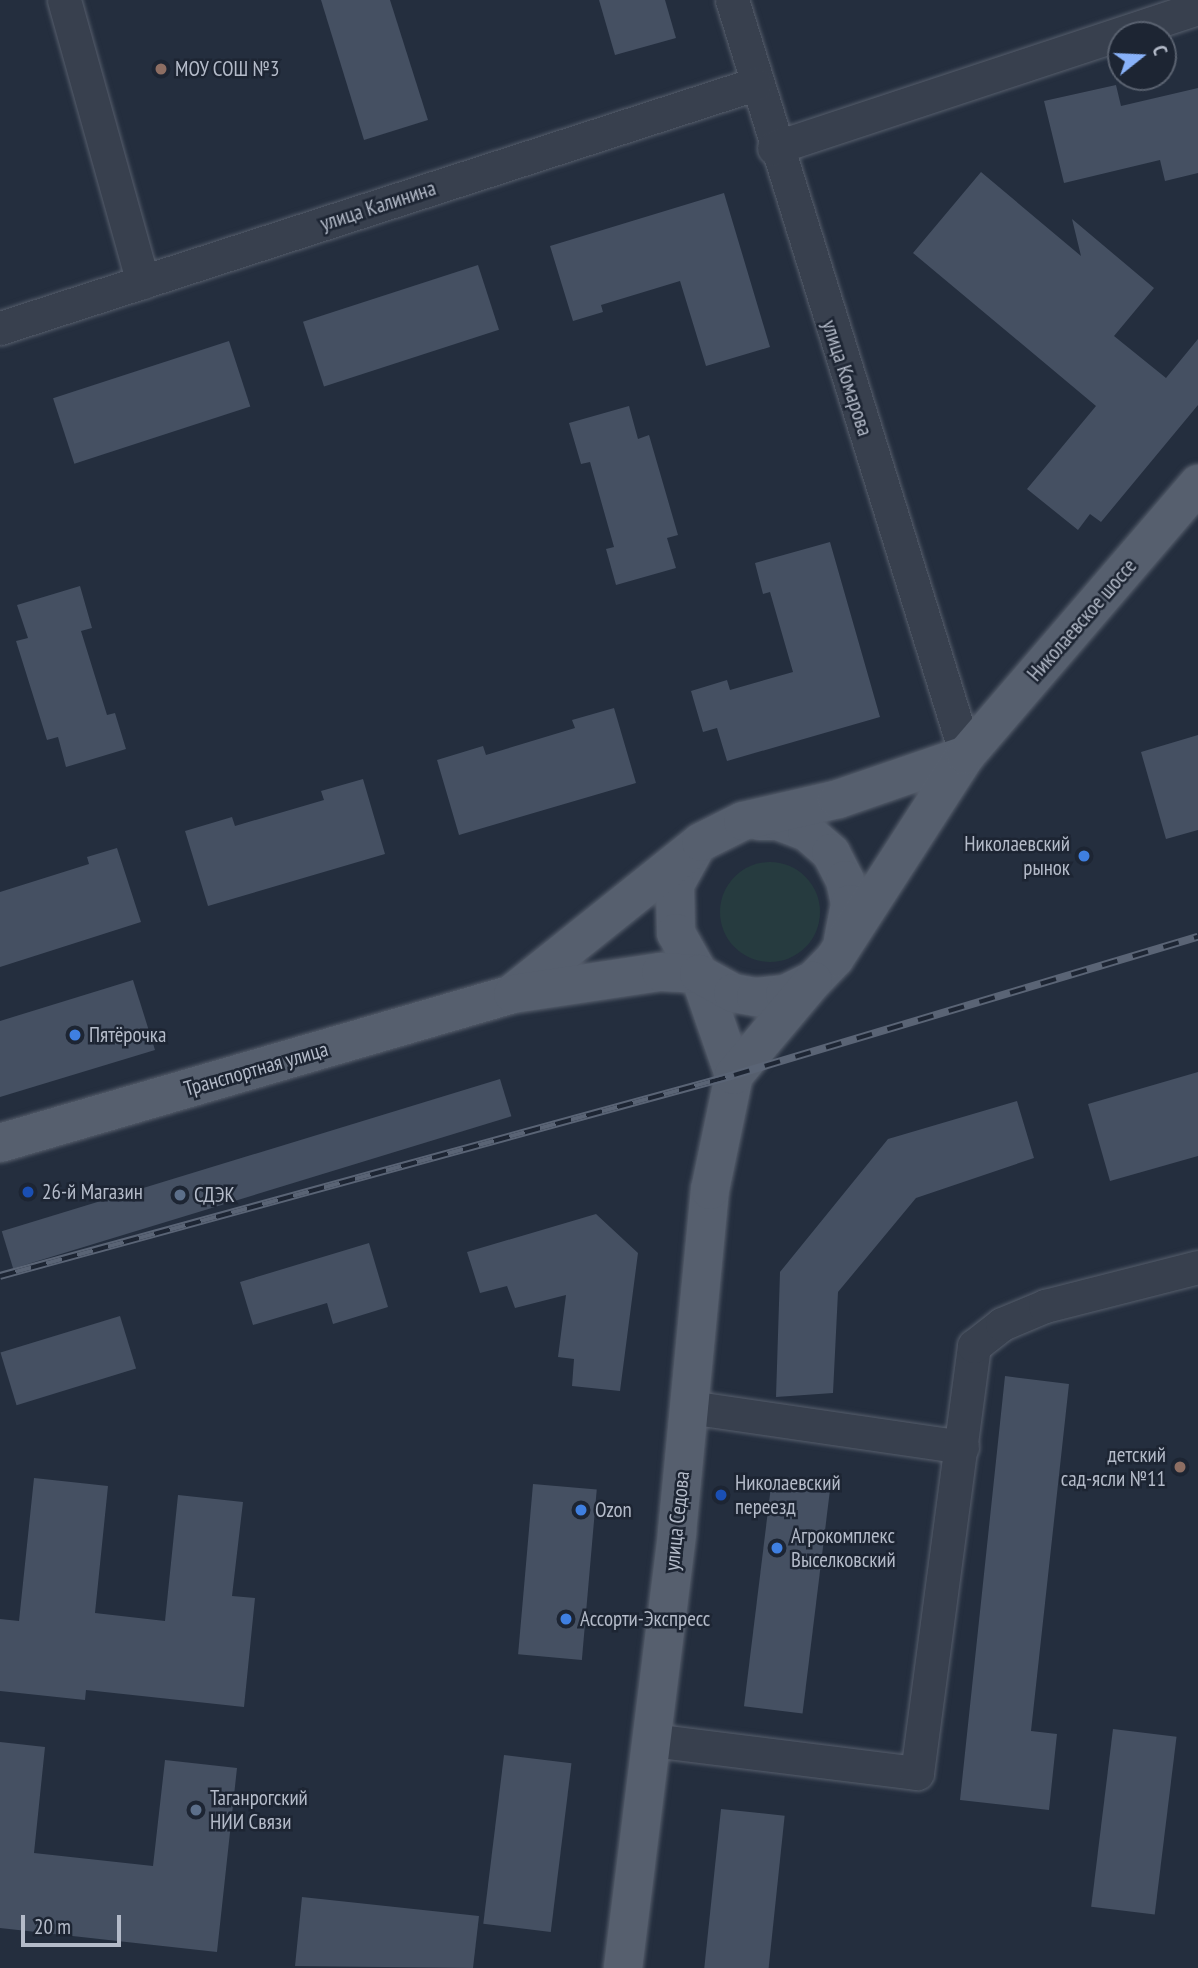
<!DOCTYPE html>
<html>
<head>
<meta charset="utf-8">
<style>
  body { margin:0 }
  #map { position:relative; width:1198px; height:1968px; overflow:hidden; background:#242e3e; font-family:"PT Sans Narrow",sans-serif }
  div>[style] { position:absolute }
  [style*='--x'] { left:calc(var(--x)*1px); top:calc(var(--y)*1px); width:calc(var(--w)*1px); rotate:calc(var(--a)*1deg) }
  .green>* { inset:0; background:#263b3f }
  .round { border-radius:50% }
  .building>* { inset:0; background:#455062; transform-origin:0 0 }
  .roads { filter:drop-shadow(0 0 2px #565e6c) drop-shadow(0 0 2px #565e6c) }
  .minor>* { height:33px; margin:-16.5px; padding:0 16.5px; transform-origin:16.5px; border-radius:16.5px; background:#38404e }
  .major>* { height:38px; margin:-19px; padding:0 19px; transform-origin:19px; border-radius:19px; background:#565f6e }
  .rail>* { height:8px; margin-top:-4px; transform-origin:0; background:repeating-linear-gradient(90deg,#1d2533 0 16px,#5a6475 0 32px); box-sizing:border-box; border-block:2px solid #5a6475 }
  .dots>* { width:19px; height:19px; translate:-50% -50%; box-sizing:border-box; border:4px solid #1d2533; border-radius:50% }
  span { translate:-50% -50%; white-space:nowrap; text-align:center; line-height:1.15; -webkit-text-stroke:5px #1d2533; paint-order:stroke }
  .poi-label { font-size:21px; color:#b4bbc9 }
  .left { translate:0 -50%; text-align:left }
  .right { translate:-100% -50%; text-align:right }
  .street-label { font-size:21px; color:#b4bbc9 }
  .north { position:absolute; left:1107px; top:21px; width:70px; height:70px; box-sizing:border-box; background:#1d2533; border:2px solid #59616f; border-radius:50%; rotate:72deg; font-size:19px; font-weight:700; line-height:28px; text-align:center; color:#b4bbc9 }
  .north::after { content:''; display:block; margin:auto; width:24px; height:32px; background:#89b2f9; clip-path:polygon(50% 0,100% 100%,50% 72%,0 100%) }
  .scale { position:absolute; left:21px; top:1915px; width:100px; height:32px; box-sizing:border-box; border:4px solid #b4bbc9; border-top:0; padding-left:9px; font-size:21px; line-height:24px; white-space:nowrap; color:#b4bbc9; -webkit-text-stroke:5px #1d2533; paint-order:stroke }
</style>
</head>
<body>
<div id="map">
  <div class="green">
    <i class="round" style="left:720px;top:862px;width:100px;height:100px"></i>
  </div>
  <div class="building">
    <i style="clip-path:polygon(321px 0,390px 0,428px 120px,364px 140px)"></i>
    <i style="clip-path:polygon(599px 0,665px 0,676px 38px,615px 55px)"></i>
    <i style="clip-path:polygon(1116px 85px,1121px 106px,1198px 88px,1198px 173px,1165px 181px,1160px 160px,1064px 183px,1044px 101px)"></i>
    <i style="clip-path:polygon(981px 172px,1081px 256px,1072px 219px,1154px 288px,1114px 336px,1166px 378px,1198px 339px,1198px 405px,1101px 522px,1090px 514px,1078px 530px,1027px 489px,1096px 406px,913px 253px)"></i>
    <i style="clip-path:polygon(724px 193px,770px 347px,706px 366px,680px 281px,601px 305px,603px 312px,573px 321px,550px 246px)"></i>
    <i style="left:478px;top:265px;width:68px;height:184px;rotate:72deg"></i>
    <i style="left:229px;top:341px;width:69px;height:185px;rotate:72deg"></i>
    <i style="clip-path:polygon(629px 406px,638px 439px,649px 435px,678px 535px,667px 538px,676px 568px,616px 585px,606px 549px,614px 547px,590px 462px,581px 464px,569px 423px)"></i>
    <i style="clip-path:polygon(830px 542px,880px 717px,727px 761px,717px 728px,703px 732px,691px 691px,727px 680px,730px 690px,793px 672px,770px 592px,763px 594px,755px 563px)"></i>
    <i style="clip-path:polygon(80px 586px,92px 628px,81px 631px,107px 715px,115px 713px,126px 749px,66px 767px,58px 737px,47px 740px,16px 641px,28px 638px,17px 605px)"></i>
    <i style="clip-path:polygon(614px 708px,636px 783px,459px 835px,437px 760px,483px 746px,486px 755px,575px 728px,572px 720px)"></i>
    <i style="clip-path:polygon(1198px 735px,1198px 830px,1166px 839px,1141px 752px)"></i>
    <i style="clip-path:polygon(363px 779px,385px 854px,208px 906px,185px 831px,232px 817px,235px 826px,324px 800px,321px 791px)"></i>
    <i style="clip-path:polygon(117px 848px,141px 922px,0 967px,0 892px,89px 864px,87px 857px)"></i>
    <i style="clip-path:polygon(133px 980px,155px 1050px,0 1097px,0 1021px)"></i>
    <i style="clip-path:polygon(1198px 1072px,1198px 1156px,1110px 1181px,1088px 1104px)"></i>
    <i style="left:500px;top:1079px;width:39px;height:521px;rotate:73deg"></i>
    <i style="clip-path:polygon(1017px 1101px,1034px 1158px,916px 1198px,838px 1292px,833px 1393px,776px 1397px,780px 1272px,888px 1139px)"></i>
    <i style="clip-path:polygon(596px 1214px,638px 1253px,620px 1391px,572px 1386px,574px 1359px,558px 1357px,566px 1295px,515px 1308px,507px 1286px,480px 1293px,467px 1252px)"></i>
    <i style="clip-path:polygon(369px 1243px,388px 1307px,333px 1324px,327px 1303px,253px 1325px,240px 1282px)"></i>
    <i style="left:120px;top:1316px;width:55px;height:125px;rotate:73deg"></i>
    <i style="clip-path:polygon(1005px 1376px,1069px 1384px,1031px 1731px,1057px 1734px,1049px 1810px,960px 1800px)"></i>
    <i style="clip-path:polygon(34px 1478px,108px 1486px,95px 1613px,165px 1621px,178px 1495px,243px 1502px,232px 1596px,255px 1598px,244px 1707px,86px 1690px,85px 1700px,0 1691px,0 1619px,19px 1621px)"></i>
    <i style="left:772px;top:1478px;width:59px;height:230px;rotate:7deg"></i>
    <i style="left:533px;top:1484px;width:64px;height:171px;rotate:5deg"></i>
    <i style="left:1113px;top:1729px;width:64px;height:179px;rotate:7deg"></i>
    <i style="clip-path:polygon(0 1742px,45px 1747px,34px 1853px,153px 1866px,165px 1760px,237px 1768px,217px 1952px,0 1928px)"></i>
    <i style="left:504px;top:1755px;width:68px;height:170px;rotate:7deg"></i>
    <i style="left:721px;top:1809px;width:64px;height:160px;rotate:6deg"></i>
    <i style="clip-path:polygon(302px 1897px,479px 1916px,473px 1968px,295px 1966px)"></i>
  </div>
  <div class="roads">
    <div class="minor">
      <i style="--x:64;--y:0;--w:293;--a:74.4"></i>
      <i style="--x:732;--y:0;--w:790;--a:72.78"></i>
      <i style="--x:774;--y:148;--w:447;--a:-18.3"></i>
      <i style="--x:0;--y:328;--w:793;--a:-17.91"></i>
      <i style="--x:689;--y:1407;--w:276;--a:8.3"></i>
      <i style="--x:651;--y:1740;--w:268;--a:7.1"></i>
      <i style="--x:917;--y:1773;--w:431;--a:-82.4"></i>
      <i style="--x:974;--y:1346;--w:36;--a:-38"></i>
      <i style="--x:1002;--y:1324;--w:47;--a:-22.7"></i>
      <i style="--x:1045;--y:1306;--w:158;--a:-14.3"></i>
    </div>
    <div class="major">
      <i style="--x:759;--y:821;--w:19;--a:0"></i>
      <i style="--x:778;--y:821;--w:31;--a:21"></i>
      <i style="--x:807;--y:832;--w:32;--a:41"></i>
      <i style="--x:831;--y:853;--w:30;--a:63"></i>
      <i style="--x:845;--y:880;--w:25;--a:78"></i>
      <i style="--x:850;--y:904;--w:37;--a:101"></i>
      <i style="--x:693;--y:852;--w:38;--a:119"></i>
      <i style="--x:675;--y:885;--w:48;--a:88.8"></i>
      <i style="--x:676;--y:933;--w:47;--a:60.7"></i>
      <i style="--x:699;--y:974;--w:107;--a:70.9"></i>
      <i style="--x:514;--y:992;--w:240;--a:-38.7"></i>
      <i style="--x:701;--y:842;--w:47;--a:-26.6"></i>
      <i style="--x:743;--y:821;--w:98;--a:-13"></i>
      <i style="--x:838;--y:799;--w:135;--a:-19"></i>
      <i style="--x:0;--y:1143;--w:534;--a:-16.2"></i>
      <i style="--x:513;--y:994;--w:150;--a:-8.5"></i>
      <i style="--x:661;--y:972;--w:38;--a:3"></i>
      <i style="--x:699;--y:974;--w:39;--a:29"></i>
      <i style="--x:733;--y:993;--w:23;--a:10"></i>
      <i style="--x:756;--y:997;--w:29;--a:-6"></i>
      <i style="--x:785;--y:994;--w:32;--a:-26"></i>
      <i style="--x:814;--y:980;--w:30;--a:-46"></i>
      <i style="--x:835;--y:958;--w:242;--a:-57.2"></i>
      <i style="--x:966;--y:755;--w:357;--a:-49.4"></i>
      <i style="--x:623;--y:1968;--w:439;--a:-82.9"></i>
      <i style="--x:677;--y:1532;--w:344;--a:-84.5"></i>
      <i style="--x:710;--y:1190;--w:117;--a:-78.2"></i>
      <i style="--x:734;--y:1075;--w:123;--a:-50"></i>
    </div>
  </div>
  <div class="rail">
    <i style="--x:0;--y:1276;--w:761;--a:-15.31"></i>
    <i style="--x:734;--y:1075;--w:484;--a:-16.6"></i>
  </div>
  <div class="dots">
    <i style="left:161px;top:69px;background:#8d6e63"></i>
    <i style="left:1084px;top:856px;background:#3f7fe0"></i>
    <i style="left:75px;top:1035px;background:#3f7fe0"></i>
    <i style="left:28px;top:1192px;background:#1a4fb4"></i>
    <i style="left:180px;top:1195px;background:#5c6f8a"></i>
    <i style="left:1180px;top:1467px;background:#8d6e63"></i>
    <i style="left:721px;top:1495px;background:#1a4fb4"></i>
    <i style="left:581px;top:1510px;background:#3f7fe0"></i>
    <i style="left:777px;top:1548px;background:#3f7fe0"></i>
    <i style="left:566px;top:1619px;background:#3f7fe0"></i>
    <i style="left:196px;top:1810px;background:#5c6f8a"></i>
  </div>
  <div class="poi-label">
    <span class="left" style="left:175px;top:69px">МОУ СОШ №3</span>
    <span class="right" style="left:1070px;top:856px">Николаевский<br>рынок</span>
    <span class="left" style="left:89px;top:1035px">Пятёрочка</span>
    <span class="left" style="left:42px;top:1192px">26-й Магазин</span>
    <span class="left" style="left:194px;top:1195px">СДЭК</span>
    <span class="right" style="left:1166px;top:1467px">детский<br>сад-ясли №11</span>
    <span class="left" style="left:735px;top:1495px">Николаевский<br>переезд</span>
    <span class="left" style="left:595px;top:1510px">Ozon</span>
    <span class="left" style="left:791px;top:1548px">Агрокомплекс<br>Выселковский</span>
    <span class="left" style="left:580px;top:1619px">Ассорти-Экспресс</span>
    <span class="left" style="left:210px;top:1810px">Таганрогский<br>НИИ Связи</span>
  </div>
  <div class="street-label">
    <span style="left:378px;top:206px;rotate:-18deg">улица Калинина</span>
    <span style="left:847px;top:378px;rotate:72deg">улица Комарова</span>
    <span style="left:1082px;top:620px;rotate:-49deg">Николаевское шоссе</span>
    <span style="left:256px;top:1069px;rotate:-16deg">Транспортная улица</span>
    <span style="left:677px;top:1521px;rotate:-84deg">улица Седова</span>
  </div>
  <div class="north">С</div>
  <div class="scale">20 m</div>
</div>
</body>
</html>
